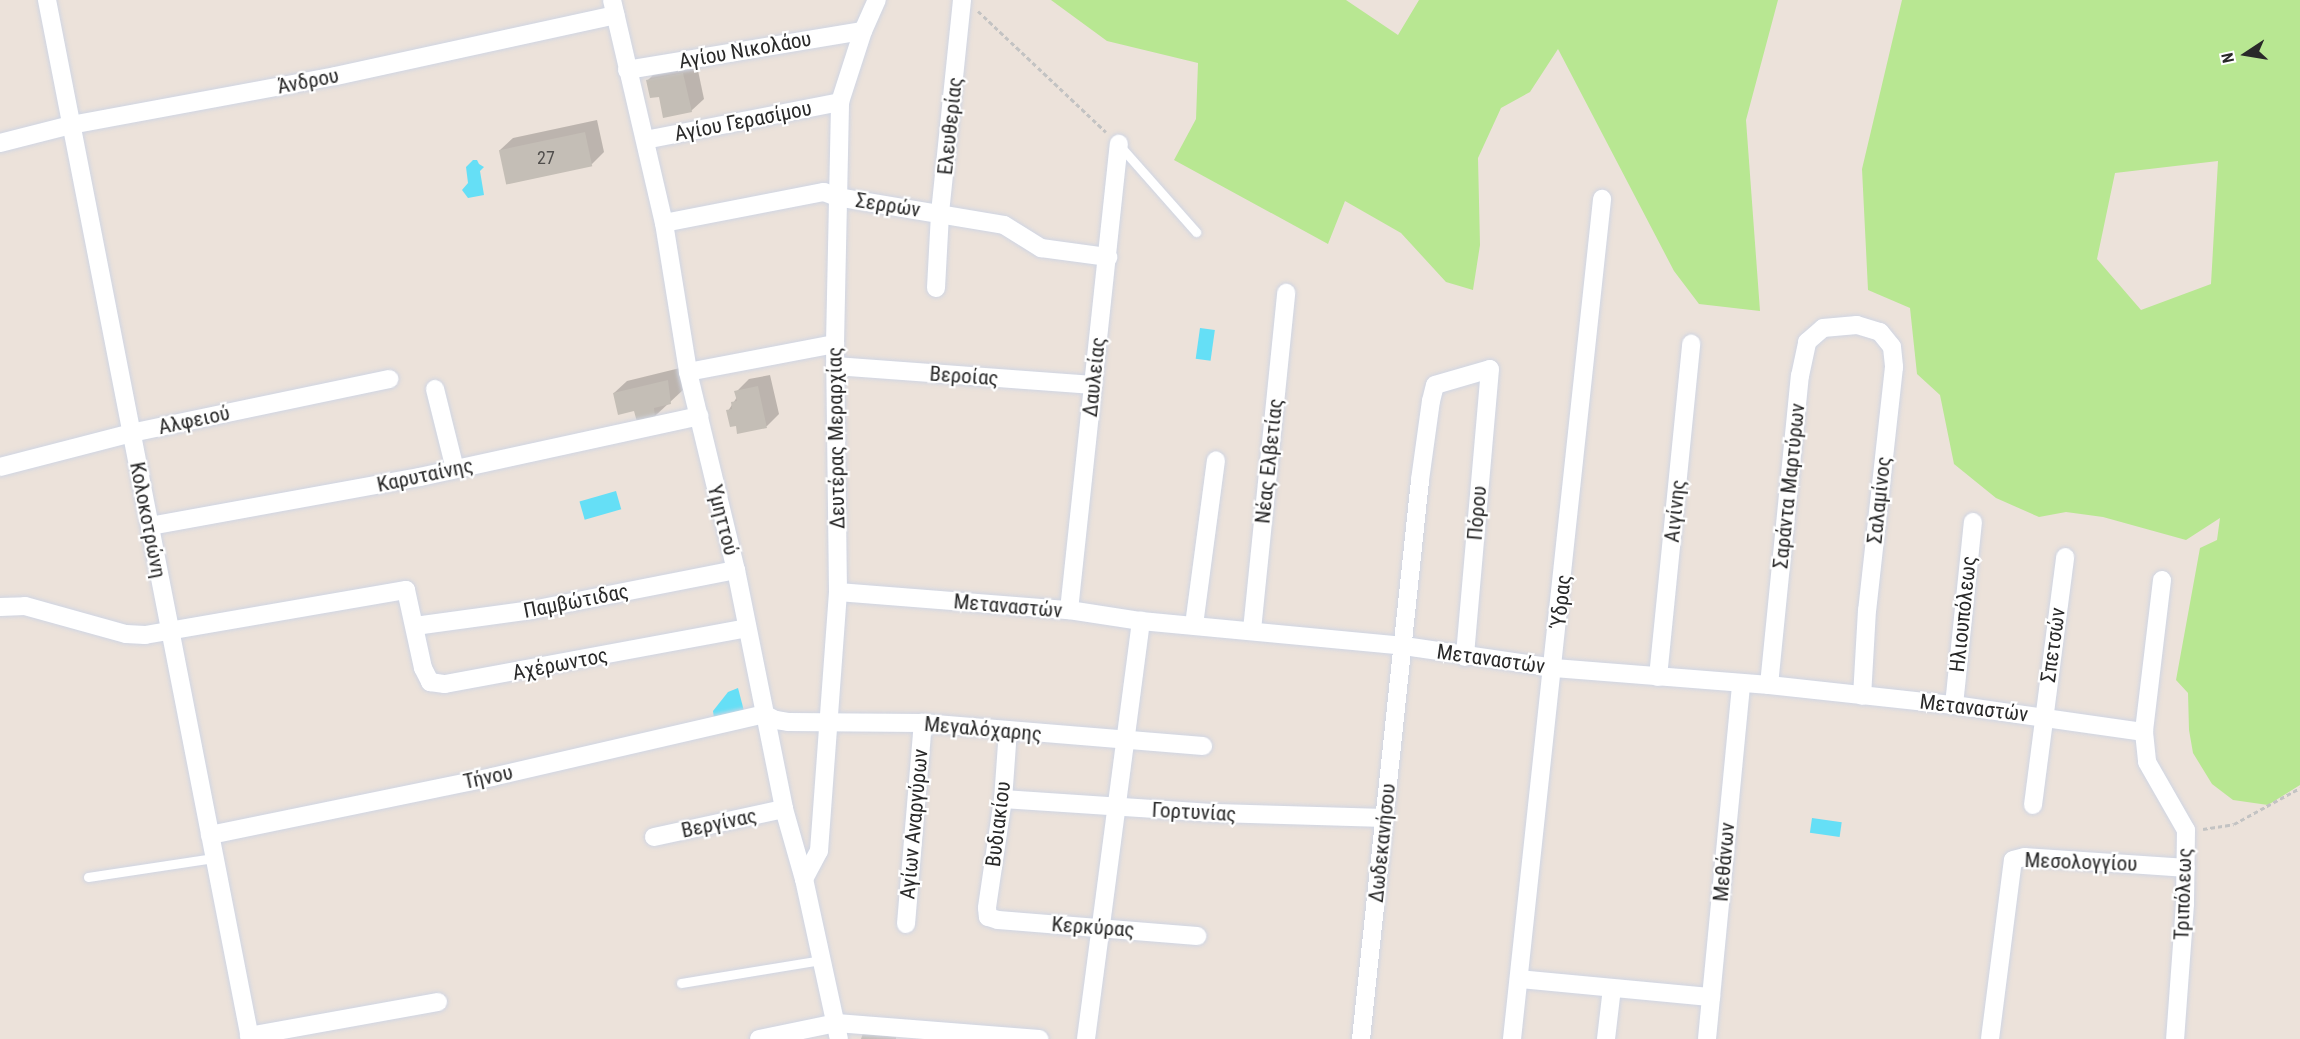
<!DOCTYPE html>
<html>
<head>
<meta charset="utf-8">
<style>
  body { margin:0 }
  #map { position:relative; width:2300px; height:1039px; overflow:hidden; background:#ece2da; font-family:"Roboto Condensed",sans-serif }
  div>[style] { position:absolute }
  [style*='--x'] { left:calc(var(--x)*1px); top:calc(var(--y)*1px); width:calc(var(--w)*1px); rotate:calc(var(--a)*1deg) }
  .green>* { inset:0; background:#b8e792 }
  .water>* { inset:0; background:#65dff6; transform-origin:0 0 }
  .shadow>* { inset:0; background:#0003 }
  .building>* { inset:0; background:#c4beb6; transform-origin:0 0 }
  .path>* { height:3px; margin-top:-1.5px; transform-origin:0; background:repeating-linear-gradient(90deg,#c3c3c3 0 4.5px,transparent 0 7.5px) }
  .roads { filter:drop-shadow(0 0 2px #cfd5e3) drop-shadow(0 0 2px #cfd5e3) }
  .service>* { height:9px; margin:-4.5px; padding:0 4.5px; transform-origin:4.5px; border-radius:4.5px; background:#fff }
  .minor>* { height:18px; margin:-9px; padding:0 9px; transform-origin:9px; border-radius:9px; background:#fff }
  span { translate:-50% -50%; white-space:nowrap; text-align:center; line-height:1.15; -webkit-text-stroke:4.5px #fff; paint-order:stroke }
  .number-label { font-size:18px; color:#504e4c }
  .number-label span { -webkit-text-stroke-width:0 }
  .street-label { font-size:21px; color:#292929 }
  .north { position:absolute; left:2216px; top:24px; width:60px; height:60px; -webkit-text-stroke:4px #fff; paint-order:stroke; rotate:258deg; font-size:16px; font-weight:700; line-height:24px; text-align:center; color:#292929 }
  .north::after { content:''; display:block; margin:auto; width:21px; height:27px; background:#292929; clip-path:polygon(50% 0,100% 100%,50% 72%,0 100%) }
</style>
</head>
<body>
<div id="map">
  <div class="green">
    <i style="clip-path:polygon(1051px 0,1346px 0,1398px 35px,1419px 0,1778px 0,1746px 120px,1760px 311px,1699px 304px,1674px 271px,1558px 49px,1530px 92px,1501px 108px,1478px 158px,1480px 245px,1473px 290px,1446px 282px,1401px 233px,1345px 201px,1328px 244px,1174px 160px,1196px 119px,1198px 63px,1107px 41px)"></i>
    <i style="clip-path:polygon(evenodd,1902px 0,2300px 0,2300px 785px,2268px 805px,2233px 800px,2212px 784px,2193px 753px,2189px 730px,2188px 693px,2176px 680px,2200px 548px,2217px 540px,2220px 518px,2186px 540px,2103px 517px,2066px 512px,2039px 517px,1996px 498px,1954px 464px,1940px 395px,1917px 374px,1910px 308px,1868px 290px,1862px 169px,1902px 0,2218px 161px,2211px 284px,2141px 310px,2097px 259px,2115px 173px,2218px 161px)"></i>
  </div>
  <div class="water">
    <i style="clip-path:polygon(473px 160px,477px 160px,479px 164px,484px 167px,480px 171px,484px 195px,468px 198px,462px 190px,468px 183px,466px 167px)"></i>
    <i style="left:1200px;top:328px;width:15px;height:31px;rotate:8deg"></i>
    <i style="left:616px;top:491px;width:19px;height:38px;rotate:74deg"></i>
    <i style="clip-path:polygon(738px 688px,744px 711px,714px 718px,713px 711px,728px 692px)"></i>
    <i style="left:1812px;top:818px;width:30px;height:15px;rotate:8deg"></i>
  </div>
  <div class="shadow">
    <i style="clip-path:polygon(696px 61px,704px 99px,691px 111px,660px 95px,647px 81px,660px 68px)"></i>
    <i style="clip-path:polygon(597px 120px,604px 152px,592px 164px,500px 150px,513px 138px)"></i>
    <i style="clip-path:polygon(680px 368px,683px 390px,655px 416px,635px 409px,614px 393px,627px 381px)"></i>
    <i style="clip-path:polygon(770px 375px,779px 414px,767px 426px,737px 424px,728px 411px,737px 397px,736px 392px,749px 379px)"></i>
  </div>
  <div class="building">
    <i style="clip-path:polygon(683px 73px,692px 112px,663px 118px,659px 97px,650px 98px,646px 80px)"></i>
    <i style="left:585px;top:132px;width:35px;height:88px;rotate:78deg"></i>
    <i style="clip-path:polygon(668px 380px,671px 404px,654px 408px,655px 417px,637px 422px,634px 411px,618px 415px,613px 393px)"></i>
    <i style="clip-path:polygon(758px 386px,767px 428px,737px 434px,736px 426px,730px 427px,726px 410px,732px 409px,731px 402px,737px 401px,734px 391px)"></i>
    <i style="clip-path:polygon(863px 1033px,896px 1037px,896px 1039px,861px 1039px)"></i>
  </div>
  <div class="path">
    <i style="--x:978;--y:11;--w:176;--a:43.4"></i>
    <i style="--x:2203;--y:829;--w:31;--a:-9"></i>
    <i style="--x:2234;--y:824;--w:75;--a:-28.6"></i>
  </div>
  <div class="roads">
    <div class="service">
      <i style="--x:1120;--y:146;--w:115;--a:48.5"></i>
      <i style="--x:88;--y:877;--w:127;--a:-8.6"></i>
      <i style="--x:681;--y:983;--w:143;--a:-9.3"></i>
    </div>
    <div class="minor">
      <i style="--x:47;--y:0;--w:1059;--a:78.94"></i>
      <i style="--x:612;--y:0;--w:229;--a:76.9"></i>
      <i style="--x:664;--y:223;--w:151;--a:80.8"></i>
      <i style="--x:688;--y:372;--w:204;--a:76.4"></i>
      <i style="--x:736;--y:570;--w:244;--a:78.6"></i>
      <i style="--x:784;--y:809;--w:73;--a:74.1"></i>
      <i style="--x:804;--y:879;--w:164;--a:77.7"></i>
      <i style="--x:627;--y:70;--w:239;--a:-9.4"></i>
      <i style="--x:645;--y:140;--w:199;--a:-11"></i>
      <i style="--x:0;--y:143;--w:73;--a:-14.2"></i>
      <i style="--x:71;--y:125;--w:269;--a:-10.5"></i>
      <i style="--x:336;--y:76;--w:286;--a:-12.3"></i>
      <i style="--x:664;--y:223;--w:163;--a:-11"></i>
      <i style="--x:824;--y:192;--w:14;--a:21"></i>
      <i style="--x:837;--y:197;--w:169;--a:9.5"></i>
      <i style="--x:1004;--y:225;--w:44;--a:31.9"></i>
      <i style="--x:1041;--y:248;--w:68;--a:7.7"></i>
      <i style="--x:936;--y:288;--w:75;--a:-86.9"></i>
      <i style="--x:940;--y:213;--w:214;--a:-84.1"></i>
      <i style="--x:835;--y:366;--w:259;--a:4.2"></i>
      <i style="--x:688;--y:372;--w:150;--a:-10.8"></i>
      <i style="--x:435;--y:389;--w:82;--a:76"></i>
      <i style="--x:0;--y:467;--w:135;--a:-14.5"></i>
      <i style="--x:131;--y:433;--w:264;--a:-11.8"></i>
      <i style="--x:150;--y:526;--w:274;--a:-10.3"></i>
      <i style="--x:420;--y:477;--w:286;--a:-12.3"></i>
      <i style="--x:2162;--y:580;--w:153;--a:96.8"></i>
      <i style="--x:2144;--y:732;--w:30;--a:84"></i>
      <i style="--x:2147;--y:762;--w:78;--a:60.2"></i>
      <i style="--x:2186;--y:830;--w:74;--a:90.8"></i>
      <i style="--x:2185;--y:904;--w:135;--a:94.2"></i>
      <i style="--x:838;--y:592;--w:232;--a:4.5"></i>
      <i style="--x:1069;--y:610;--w:73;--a:8.7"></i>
      <i style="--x:1141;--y:621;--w:264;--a:5.4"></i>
      <i style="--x:1404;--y:646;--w:152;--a:8.3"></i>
      <i style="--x:1554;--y:668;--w:216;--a:4.5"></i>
      <i style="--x:1769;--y:685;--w:186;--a:6.2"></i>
      <i style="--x:1954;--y:705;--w:192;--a:8.1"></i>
      <i style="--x:0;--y:607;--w:25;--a:-2"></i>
      <i style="--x:25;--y:606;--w:105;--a:15.5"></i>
      <i style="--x:126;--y:634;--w:19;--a:3"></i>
      <i style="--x:145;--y:635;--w:265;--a:-9.8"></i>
      <i style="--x:406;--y:590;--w:80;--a:77.7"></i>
      <i style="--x:423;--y:668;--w:16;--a:63"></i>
      <i style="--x:430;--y:682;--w:15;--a:8"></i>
      <i style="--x:445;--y:684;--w:307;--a:-10.5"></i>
      <i style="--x:1069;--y:610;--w:469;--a:-83.9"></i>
      <i style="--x:1194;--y:625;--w:166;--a:-82.4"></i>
      <i style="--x:415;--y:626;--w:118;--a:-7.8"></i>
      <i style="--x:532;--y:610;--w:208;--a:-11.1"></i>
      <i style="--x:1252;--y:630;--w:339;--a:-84.2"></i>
      <i style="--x:1658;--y:677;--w:335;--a:-84.3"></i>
      <i style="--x:1769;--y:685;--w:311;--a:-84.3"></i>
      <i style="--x:1800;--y:376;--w:35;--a:-78"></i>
      <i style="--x:1807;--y:342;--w:21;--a:-41"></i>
      <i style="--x:1823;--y:328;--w:34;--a:-5"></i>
      <i style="--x:1857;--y:325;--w:24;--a:17"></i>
      <i style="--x:1880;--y:332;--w:19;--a:51"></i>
      <i style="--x:1892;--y:347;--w:20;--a:84"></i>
      <i style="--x:1894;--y:367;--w:244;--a:96.3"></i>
      <i style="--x:1867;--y:610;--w:86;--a:93.3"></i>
      <i style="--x:1954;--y:705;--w:184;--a:-84.1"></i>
      <i style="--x:1008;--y:730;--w:69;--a:94.1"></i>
      <i style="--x:1003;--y:799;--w:110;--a:98.4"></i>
      <i style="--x:987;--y:908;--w:9;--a:84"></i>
      <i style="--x:988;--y:917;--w:10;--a:17"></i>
      <i style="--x:998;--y:920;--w:200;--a:4.6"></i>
      <i style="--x:1003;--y:799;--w:213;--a:3.8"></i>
      <i style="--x:1216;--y:813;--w:169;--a:1.7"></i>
      <i style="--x:2033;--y:805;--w:250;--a:-82.6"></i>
      <i style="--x:210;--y:835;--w:288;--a:-11.6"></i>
      <i style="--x:492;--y:777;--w:279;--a:-13"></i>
      <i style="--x:764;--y:714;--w:13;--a:27"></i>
      <i style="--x:776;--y:720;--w:12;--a:9"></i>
      <i style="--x:788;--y:722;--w:135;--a:0.4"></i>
      <i style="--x:923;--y:723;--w:281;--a:4.7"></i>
      <i style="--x:654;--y:837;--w:133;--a:-12.2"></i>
      <i style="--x:804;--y:879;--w:32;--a:-62"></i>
      <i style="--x:819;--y:851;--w:260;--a:-85.8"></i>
      <i style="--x:838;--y:592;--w:248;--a:-90.7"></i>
      <i style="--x:835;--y:344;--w:242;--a:-88.8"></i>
      <i style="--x:840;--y:102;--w:75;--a:-72.1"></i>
      <i style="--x:863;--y:31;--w:34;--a:-66"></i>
      <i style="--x:906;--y:924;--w:202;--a:-85.2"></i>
      <i style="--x:1519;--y:979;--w:193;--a:5.4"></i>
      <i style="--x:249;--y:1036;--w:192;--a:-10.2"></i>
      <i style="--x:759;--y:1039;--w:79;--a:-11.7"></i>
      <i style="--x:836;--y:1023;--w:204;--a:4.5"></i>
      <i style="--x:1086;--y:1039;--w:422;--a:-82.5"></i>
      <i style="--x:1361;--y:1039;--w:562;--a:-83.97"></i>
      <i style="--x:1420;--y:480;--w:80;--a:-82.1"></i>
      <i style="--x:1431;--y:401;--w:16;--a:-76"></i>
      <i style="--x:1435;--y:385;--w:57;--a:-16.2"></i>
      <i style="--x:1490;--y:369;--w:289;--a:95"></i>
      <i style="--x:1512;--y:1039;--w:845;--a:-83.88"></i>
      <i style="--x:1606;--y:1039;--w:51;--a:-83.3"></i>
      <i style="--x:1707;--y:1039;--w:357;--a:-84.5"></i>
      <i style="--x:1990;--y:1039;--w:180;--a:-82.7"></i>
      <i style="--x:2013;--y:860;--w:12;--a:-14"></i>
      <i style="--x:2025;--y:857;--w:161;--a:3.9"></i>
    </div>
  </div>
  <div class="number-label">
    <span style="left:546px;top:158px">27</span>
  </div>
  <div class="street-label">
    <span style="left:745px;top:50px;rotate:-10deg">Αγίου Νικολάου</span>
    <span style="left:308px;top:81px;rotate:-11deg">Άνδρου</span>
    <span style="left:743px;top:121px;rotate:-11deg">Αγίου Γερασίμου</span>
    <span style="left:950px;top:126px;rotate:-84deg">Ελευθερίας</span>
    <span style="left:888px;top:205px;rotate:9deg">Σερρών</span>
    <span style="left:964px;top:376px;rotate:4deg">Βεροίας</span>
    <span style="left:1094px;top:377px;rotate:-84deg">Δαυλείας</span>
    <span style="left:194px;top:420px;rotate:-12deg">Αλφειού</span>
    <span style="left:836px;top:438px;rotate:-91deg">Δευτέρας Μεραρχίας</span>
    <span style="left:1269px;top:461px;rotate:-84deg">Νέας Ελβετίας</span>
    <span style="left:425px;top:475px;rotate:-12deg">Καρυταίνης</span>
    <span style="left:1789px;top:486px;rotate:-84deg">Σαράντα Μαρτύρων</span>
    <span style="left:1879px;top:500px;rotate:-84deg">Σαλαμίνος</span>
    <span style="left:1675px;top:511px;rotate:-84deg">Αιγίνης</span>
    <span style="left:1477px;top:513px;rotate:-85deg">Πόρου</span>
    <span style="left:148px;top:520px;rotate:79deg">Κολοκοτρώνη</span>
    <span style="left:723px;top:520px;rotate:76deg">Υμηττού</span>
    <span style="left:576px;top:601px;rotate:-11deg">Παμβώτιδας</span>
    <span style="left:1561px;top:601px;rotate:-84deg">Ύδρας</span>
    <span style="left:1008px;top:606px;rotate:5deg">Μεταναστών</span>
    <span style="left:1963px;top:614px;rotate:-84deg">Ηλιουπόλεως</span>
    <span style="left:2053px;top:645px;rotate:-82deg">Σπετσών</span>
    <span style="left:1491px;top:659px;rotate:8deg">Μεταναστών</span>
    <span style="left:560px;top:664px;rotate:-11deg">Αχέρωντος</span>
    <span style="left:1974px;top:708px;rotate:7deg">Μεταναστών</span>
    <span style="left:983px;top:729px;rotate:5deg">Μεγαλόχαρης</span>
    <span style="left:488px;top:777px;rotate:-12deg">Τήνου</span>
    <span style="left:1194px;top:812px;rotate:3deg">Γορτυνίας</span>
    <span style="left:719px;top:823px;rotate:-12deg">Βεργίνας</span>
    <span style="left:914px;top:824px;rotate:-85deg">Αγίων Αναργύρων</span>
    <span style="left:998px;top:824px;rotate:-83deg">Βυδιακίου</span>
    <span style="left:1382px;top:843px;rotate:-84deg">Δωδεκανήσου</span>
    <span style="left:1724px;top:862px;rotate:-85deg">Μεθάνων</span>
    <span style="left:2081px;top:862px;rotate:2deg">Μεσολογγίου</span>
    <span style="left:2183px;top:894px;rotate:-88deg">Τριπόλεως</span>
    <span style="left:1093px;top:927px;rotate:4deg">Κερκύρας</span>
  </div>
  <div class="north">N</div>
</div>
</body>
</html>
